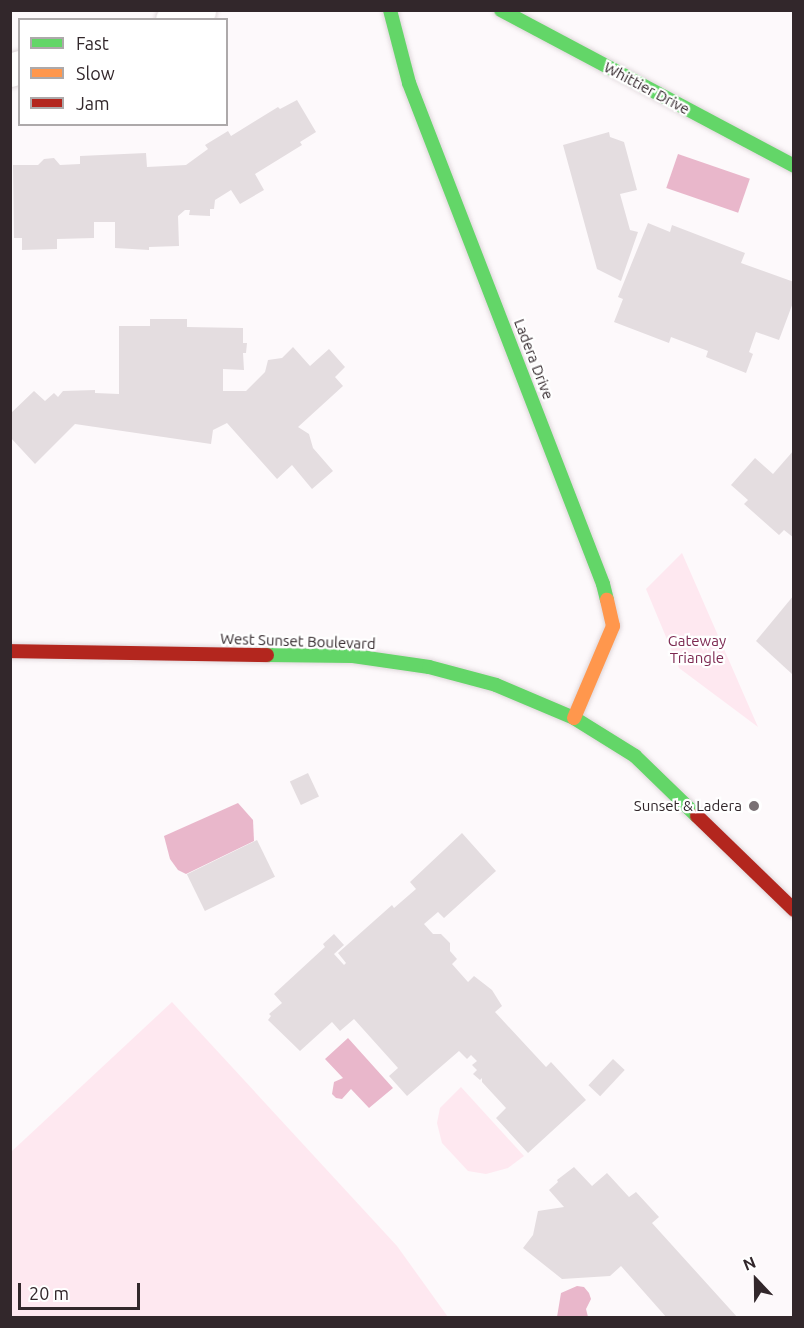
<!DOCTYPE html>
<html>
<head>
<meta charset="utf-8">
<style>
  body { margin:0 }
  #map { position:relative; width:804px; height:1328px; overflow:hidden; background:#fdf9fb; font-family:Ubuntu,sans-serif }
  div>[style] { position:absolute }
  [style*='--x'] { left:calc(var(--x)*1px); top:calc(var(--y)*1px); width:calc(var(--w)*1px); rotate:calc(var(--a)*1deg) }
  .green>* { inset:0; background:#fee8f0 }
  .water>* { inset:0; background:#e9b7cb; transform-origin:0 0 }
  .building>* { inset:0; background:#e4dde0; transform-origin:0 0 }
  .roads { filter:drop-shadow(0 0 2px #ded6d9) drop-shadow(0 0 2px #ded6d9) }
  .street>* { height:33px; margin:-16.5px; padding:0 16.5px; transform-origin:16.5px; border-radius:16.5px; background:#fffefe }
  .fast>* { height:14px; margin:-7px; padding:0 7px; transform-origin:7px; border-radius:7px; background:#63d668 }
  .slow>* { height:14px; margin:-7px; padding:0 7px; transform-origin:7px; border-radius:7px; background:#ff974d }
  .jam>* { height:14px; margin:-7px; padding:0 7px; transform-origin:7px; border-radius:7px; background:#b3261e }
  .dots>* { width:16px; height:16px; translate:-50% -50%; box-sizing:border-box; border:3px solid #fff; border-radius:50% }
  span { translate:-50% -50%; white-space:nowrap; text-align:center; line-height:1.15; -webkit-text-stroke:4.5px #fff; paint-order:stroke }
  .street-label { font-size:15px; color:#32272b }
  .park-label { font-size:15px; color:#7d2a52 }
  .poi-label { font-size:15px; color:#32272b }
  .right { translate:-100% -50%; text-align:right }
  .frame { position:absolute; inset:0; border:12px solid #32272b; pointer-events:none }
  .legend { position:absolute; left:18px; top:18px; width:210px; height:108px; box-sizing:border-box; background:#fff; border:2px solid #ada9aa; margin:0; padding:8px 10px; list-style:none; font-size:18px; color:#32272b }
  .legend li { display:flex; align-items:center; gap:12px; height:30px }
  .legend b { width:30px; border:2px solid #ada9aa }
  .north { position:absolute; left:726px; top:1250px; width:60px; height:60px; -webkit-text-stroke:4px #fff; paint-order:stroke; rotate:338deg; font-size:16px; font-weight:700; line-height:24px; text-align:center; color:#32272b }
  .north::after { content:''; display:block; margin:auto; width:21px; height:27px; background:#32272b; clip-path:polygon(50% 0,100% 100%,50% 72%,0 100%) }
  .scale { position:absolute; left:18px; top:1283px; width:122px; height:27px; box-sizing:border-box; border:3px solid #32272b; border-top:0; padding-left:8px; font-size:18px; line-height:21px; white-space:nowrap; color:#32272b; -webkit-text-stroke:4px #fff; paint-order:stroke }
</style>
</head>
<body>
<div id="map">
  <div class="green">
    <i style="clip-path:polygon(682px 553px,758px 727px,679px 668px,646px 589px)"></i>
    <i style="clip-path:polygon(172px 1002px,397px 1246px,448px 1317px,11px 1317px,11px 1152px)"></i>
    <i style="clip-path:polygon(461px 1087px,524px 1156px,508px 1168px,486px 1174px,468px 1171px,442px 1143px,437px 1123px,440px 1108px)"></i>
  </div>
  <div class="water">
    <i style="left:678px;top:154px;width:76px;height:36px;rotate:19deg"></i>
    <i style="clip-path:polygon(238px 803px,253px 820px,254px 841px,186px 874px,178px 870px,170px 859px,164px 836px)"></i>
    <i style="clip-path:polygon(348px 1038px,393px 1088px,369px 1108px,351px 1089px,342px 1099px,336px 1098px,332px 1094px,334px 1082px,343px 1078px,325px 1059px)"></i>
    <i style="clip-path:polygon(577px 1286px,584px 1287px,589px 1293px,591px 1299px,586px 1309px,588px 1317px,557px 1317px,561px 1293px)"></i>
  </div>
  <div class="building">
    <i style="clip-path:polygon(297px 100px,316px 132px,300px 142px,302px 145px,255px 174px,264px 190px,240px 204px,231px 190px,215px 200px,214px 209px,210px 209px,210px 216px,189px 215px,190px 210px,185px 210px,178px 216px,179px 246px,149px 247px,149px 250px,115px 248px,115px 222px,94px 222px,94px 238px,57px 239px,57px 249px,22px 250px,22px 238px,14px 238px,13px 165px,38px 165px,44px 159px,54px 158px,60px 165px,80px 164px,80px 156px,146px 153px,147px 167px,186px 165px,208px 149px,205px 145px,228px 131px,231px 136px,278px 107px,280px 109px)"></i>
    <i style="clip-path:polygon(609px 132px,610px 137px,624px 142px,637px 190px,620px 194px,630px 230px,638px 232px,621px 281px,597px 269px,563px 145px)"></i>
    <i style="clip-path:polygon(648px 223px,670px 232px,672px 225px,745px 253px,741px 263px,794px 282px,794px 300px,779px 340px,756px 332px,749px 352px,753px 354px,746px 373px,706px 357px,708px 351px,671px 337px,669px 343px,614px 322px,623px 299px,618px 297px)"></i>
    <i style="clip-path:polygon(150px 319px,187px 319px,187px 327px,243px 328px,243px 343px,247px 343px,246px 353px,243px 353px,244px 370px,223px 369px,223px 391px,246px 391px,265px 372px,268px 360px,282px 358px,293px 347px,310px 366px,329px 349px,345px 367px,335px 377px,343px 386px,298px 427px,309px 434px,313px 448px,333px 471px,312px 489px,292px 465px,277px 479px,227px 423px,213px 430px,211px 444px,75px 424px,35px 464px,10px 437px,10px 414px,34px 391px,45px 401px,54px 393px,58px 397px,63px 391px,95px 390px,95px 393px,119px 394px,119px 326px,150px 326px)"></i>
    <i style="clip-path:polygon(794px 450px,794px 538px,784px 530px,779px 535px,744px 504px,748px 500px,731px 485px,755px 458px,773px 474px)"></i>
    <i style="clip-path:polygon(794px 595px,794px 671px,792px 674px,756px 641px)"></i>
    <i style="left:308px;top:773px;width:26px;height:20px;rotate:65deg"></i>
    <i style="clip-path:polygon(462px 833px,496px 871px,444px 918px,438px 912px,424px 924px,433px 934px,441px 934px,450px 943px,450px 951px,457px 959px,452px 964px,468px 982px,474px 976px,492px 990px,502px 1006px,495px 1012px,546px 1067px,551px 1062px,586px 1100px,528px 1153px,496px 1118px,506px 1108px,482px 1082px,482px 1078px,480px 1080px,473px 1074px,477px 1070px,472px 1065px,477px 1061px,471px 1055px,467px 1059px,459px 1051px,407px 1096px,389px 1076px,398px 1068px,354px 1019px,340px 1031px,332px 1022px,300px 1051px,268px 1020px,271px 1016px,269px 1014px,282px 1003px,274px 994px,325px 947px,323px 944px,334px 934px,344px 945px,334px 954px,344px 965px,346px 963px,338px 953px,392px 905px,394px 908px,416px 889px,410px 882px)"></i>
    <i style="left:257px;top:840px;width:41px;height:78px;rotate:64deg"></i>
    <i style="left:613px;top:1059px;width:16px;height:36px;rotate:43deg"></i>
    <i style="clip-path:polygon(574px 1167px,592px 1186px,607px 1173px,629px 1197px,636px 1192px,659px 1217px,652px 1223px,738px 1318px,667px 1318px,621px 1266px,610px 1276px,562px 1279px,523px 1248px,533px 1235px,538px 1211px,564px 1207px,549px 1190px,558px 1182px,557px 1180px)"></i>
  </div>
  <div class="roads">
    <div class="street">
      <i style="--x:172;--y:20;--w:29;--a:-20"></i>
      <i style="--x:10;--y:70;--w:10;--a:-17"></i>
    </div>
    <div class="fast">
      <i style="--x:390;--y:10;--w:75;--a:75.4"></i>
      <i style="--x:409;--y:83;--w:537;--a:68.83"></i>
      <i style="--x:603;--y:584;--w:16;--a:76"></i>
      <i style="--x:501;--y:10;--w:332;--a:28"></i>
      <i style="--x:267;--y:655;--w:86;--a:0.7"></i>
      <i style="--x:353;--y:656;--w:77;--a:8.2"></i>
      <i style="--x:429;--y:667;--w:69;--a:15"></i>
      <i style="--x:496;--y:685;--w:85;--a:22.9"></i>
      <i style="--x:574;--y:718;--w:72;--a:31.9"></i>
      <i style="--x:635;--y:756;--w:86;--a:44.1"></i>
    </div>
    <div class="slow">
      <i style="--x:574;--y:718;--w:100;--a:-67"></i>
      <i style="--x:613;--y:626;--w:27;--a:-103"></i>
    </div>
    <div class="jam">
      <i style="--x:10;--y:651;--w:257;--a:0.9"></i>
      <i style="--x:697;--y:816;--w:135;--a:44.1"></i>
    </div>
  </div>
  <div class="dots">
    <i style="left:754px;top:806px;background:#797074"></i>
  </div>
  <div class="street-label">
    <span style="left:647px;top:88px;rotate:28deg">Whittier Drive</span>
    <span style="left:534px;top:359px;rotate:69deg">Ladera Drive</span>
    <span style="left:298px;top:641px;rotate:2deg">West Sunset Boulevard</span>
  </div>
  <div class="park-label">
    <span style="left:697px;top:649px">Gateway<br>Triangle</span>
  </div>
  <div class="poi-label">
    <span class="right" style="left:742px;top:806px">Sunset &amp; Ladera</span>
  </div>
  <div class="frame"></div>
  <ul class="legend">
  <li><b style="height:8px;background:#63d668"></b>Fast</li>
  <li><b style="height:8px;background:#ff974d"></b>Slow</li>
  <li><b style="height:8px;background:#b3261e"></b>Jam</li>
  </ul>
  <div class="north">N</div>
  <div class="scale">20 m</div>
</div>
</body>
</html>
